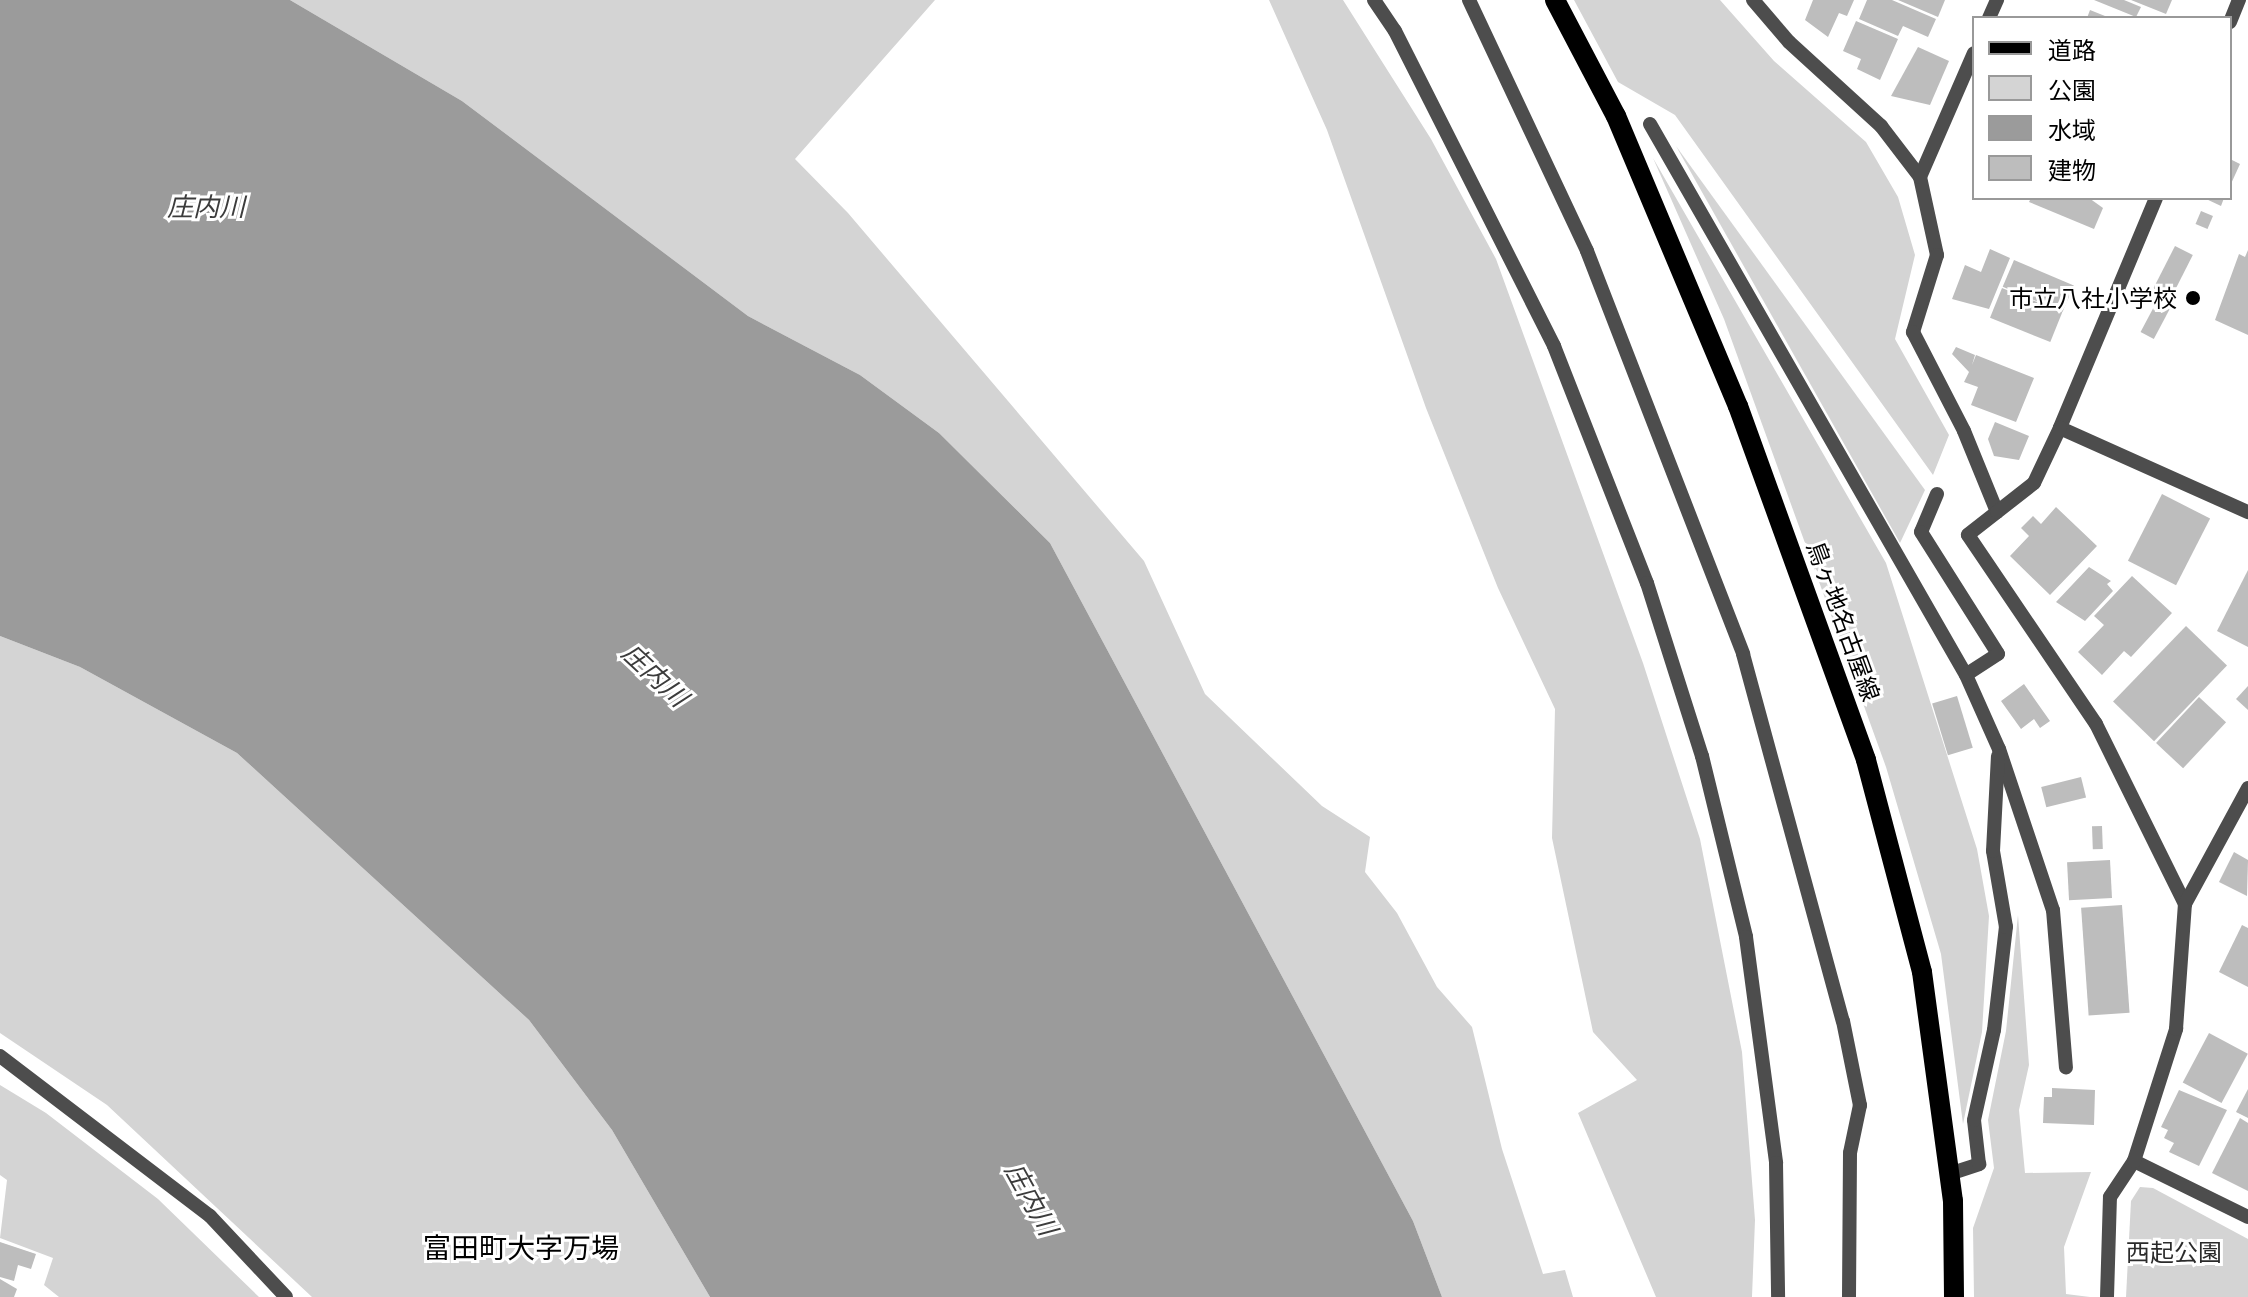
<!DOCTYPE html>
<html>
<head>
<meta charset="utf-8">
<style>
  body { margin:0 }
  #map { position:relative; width:2248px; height:1297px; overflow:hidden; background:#fff; font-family:Lato,"Noto Sans JP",sans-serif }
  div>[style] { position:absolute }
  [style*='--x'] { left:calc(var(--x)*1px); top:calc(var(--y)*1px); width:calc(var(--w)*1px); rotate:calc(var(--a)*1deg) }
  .green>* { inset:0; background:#d4d4d4 }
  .water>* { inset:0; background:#9b9b9b }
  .building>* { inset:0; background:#bdbdbd; transform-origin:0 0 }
  .minor>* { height:14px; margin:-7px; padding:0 7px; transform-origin:7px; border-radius:7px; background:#4d4d4d }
  .major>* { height:20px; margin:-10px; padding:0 10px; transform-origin:10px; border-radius:10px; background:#000 }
  .dots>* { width:22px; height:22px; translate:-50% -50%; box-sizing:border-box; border:4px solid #fff; border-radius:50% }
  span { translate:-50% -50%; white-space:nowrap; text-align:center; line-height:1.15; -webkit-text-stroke:6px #fff; paint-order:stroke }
  .poi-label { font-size:24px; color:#000 }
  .right { translate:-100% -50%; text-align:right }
  .street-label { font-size:24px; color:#000 }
  .park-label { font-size:24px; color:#2b2b2b }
  .water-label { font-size:26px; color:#3c3c3c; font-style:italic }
  .quarter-label { font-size:28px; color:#000 }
  .legend { position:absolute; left:1972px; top:16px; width:260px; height:184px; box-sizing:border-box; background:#fff; border:2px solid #999; margin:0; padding:10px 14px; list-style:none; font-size:24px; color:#000 }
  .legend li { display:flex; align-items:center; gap:16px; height:40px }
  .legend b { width:40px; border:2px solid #999 }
</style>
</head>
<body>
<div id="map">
  <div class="green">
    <i style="clip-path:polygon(290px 0,935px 0,795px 159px,848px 213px,1144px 561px,1205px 694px,1322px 806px,1370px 837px,1365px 872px,1397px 913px,1437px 987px,1472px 1027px,1502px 1149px,1543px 1274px,1565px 1270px,1573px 1297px,1442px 1297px,1413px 1221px,1050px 543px,939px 433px,860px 375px,748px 316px,462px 101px)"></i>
    <i style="clip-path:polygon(1269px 0,1343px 0,1431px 139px,1496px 259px,1643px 663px,1700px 839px,1742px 1052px,1755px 1220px,1752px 1297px,1656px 1297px,1578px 1113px,1637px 1080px,1593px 1032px,1552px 838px,1555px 709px,1498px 588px,1426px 408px,1327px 130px)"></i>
    <i style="clip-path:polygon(1574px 0,1720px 0,1774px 61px,1866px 142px,1898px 197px,1915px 255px,1895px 339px,1949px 435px,1933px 475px,1675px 115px,1618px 82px)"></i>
    <i style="clip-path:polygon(1676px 146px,1925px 490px,1900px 543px)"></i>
    <i style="clip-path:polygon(1653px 158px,1886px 563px,1977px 849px,1989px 916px,1982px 1032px,1963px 1124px,1941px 954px,1886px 767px,1724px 319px)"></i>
    <i style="clip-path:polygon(0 636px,80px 667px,237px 753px,529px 1020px,612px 1130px,710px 1297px,312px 1297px,107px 1105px,0 1033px)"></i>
    <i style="clip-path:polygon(2018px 915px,2029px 1065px,2019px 1110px,2025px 1173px,2091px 1172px,2064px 1247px,2066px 1294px,2090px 1297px,1974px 1297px,1973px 1228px,1994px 1168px,1988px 1120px,2006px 1031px)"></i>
    <i style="clip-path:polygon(0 1085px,46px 1113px,158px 1199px,259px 1297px,59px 1297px,44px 1285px,53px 1258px,0 1238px,7px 1180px,0 1175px)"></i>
    <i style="clip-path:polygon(2140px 1187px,2153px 1188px,2248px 1239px,2248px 1297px,2126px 1297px,2131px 1201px)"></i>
  </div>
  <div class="water">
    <i style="clip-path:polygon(0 0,290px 0,462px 101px,748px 316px,860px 375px,939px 433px,1050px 543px,1413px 1221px,1442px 1297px,710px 1297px,612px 1130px,529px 1020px,237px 753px,80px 667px,0 636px)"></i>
  </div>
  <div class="building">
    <i style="clip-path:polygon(1813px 0,1854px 0,1847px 16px,1839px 13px,1828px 37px,1805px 20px)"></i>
    <i style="clip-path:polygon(1867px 0,1892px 0,1936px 19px,1928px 37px,1903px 26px,1898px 36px,1859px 19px)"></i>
    <i style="clip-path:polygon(1898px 0,1945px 0,1938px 17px)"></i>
    <i style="clip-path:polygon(2094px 0,2124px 0,2141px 7px,2136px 17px)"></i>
    <i style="clip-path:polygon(2131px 0,2172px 0,2166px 14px)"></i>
    <i style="clip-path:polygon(2090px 10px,2110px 18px,2087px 18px)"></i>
    <i style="clip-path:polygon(1856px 21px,1898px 39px,1880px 80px,1857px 69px,1861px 59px,1843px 51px)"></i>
    <i style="clip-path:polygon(1918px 47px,1949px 61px,1930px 105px,1891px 96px)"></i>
    <i style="clip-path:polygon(2230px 159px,2240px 164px,2230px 186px)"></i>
    <i style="clip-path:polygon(2031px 198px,2089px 198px,2103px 208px,2094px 229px,2029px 202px)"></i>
    <i style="clip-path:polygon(2204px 198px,2224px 198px,2221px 206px)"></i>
    <i style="left:2201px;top:211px;width:13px;height:14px;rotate:23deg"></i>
    <i style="left:2175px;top:246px;width:20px;height:50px;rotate:27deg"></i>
    <i style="clip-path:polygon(1990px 249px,2010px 258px,1989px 309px,1952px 299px,1965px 265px,1981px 272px)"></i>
    <i style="clip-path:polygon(2248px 250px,2248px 335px,2215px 320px,2239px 254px,2245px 257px)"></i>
    <i style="left:2014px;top:260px;width:65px;height:29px;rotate:23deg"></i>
    <i style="left:2002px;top:288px;width:65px;height:32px;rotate:22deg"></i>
    <i style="left:2157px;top:301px;width:15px;height:35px;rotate:28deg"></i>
    <i style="clip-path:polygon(1956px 347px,1975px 355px,1972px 365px,1976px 355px,2034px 378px,2016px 422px,1971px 405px,1978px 387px,1964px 382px,1969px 372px,1952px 354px)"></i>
    <i style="clip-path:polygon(1995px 422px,2029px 436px,2019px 460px,1994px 456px,1988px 439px)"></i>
    <i style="left:2162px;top:494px;width:54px;height:75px;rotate:27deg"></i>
    <i style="clip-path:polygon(2056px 507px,2097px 546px,2050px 595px,2010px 556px,2029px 536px,2021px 528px,2033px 516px,2041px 524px)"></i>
    <i style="clip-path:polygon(2089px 567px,2111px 581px,2107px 584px,2113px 591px,2085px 621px,2056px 602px)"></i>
    <i style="clip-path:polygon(2248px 570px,2248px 647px,2217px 631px)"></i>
    <i style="clip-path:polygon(2132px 576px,2172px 613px,2131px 657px,2124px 651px,2102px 675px,2078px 652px,2104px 625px,2094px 616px)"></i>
    <i style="left:2186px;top:626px;width:57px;height:105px;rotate:44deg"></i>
    <i style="clip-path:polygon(2024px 684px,2050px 721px,2040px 728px,2034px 719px,2021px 729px,2001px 701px)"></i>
    <i style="clip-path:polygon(2248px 686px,2248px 710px,2236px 699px)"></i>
    <i style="left:1957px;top:696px;width:54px;height:26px;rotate:73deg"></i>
    <i style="left:2199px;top:697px;width:37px;height:63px;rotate:43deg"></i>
    <i style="left:2081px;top:777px;width:21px;height:41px;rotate:76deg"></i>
    <i style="left:2102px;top:826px;width:23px;height:10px;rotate:88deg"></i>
    <i style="clip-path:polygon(2234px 852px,2248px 860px,2247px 896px,2219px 882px)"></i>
    <i style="left:2110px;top:860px;width:38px;height:43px;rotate:87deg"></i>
    <i style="left:2122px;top:905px;width:108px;height:41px;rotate:86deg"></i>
    <i style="clip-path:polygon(2242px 925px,2248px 928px,2248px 987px,2219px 972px)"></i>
    <i style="left:2209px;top:1033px;width:44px;height:56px;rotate:28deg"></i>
    <i style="clip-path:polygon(2052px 1088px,2095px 1090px,2094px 1125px,2043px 1123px,2044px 1097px,2052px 1097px)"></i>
    <i style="clip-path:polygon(2248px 1089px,2248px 1118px,2236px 1112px)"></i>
    <i style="clip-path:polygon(2179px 1090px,2227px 1110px,2199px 1166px,2169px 1152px,2174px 1143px,2164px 1138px,2168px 1130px,2161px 1127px)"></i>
    <i style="clip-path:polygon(2240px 1118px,2248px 1123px,2248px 1191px,2212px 1173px)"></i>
    <i style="clip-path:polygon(0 1242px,36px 1254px,31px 1269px,18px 1265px,14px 1281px,0 1277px)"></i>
    <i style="clip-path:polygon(0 1279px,17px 1289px,14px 1297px,0 1297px)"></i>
  </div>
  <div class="minor">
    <i style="--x:1374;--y:0;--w:37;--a:56"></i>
    <i style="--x:1395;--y:31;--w:353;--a:63.2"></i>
    <i style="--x:1554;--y:346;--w:255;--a:68.6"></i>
    <i style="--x:1647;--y:583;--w:182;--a:72.4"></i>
    <i style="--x:1702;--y:756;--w:186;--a:76.3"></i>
    <i style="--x:1746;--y:937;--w:228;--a:82.4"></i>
    <i style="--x:1776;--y:1163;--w:134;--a:89.1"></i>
    <i style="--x:1469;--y:0;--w:277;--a:64.8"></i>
    <i style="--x:1587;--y:251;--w:432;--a:68.8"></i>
    <i style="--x:1743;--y:654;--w:380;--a:74.8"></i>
    <i style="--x:1843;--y:1021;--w:86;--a:78.6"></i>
    <i style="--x:1860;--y:1105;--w:49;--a:101.8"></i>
    <i style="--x:1850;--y:1153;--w:144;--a:90.4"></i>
    <i style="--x:1753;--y:0;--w:55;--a:49.4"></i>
    <i style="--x:1789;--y:42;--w:125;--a:42.4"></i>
    <i style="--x:1881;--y:126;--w:64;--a:52.6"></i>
    <i style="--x:1920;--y:177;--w:80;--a:77.7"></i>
    <i style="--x:1937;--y:255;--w:81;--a:107.3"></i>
    <i style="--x:1913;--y:332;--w:111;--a:62.7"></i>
    <i style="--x:1964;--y:431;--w:87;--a:67.8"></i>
    <i style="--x:1997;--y:512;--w:37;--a:142"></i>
    <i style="--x:1968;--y:535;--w:228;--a:55.9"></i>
    <i style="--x:2096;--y:724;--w:201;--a:63.7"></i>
    <i style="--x:1989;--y:18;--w:20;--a:-66"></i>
    <i style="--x:2230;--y:22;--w:24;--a:-68"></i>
    <i style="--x:1650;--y:124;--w:635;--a:60.17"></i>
    <i style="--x:1966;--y:675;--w:81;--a:66"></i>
    <i style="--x:1999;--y:749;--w:170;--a:71.5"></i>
    <i style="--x:2053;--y:910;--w:158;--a:85.3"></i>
    <i style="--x:1920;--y:177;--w:135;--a:-66.5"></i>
    <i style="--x:2156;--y:198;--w:249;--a:112.7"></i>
    <i style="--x:2060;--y:428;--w:206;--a:24.1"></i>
    <i style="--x:1937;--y:494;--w:41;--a:112.8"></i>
    <i style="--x:1921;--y:532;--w:144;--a:57.7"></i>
    <i style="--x:1998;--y:654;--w:38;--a:147"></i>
    <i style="--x:1997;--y:512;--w:47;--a:-38.1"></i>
    <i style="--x:2034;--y:483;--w:61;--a:-64.7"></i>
    <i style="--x:0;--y:1056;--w:264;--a:37.3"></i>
    <i style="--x:210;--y:1216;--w:111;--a:46.8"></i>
    <i style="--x:2134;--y:1161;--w:127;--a:26.2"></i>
    <i style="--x:1949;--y:1174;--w:32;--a:-18"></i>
    <i style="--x:1979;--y:1164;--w:44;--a:-96.5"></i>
    <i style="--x:1974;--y:1120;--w:92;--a:-77.5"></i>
    <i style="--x:1994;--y:1030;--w:104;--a:-83.4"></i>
    <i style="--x:2006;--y:927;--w:77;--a:-99.7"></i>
    <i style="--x:1993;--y:851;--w:95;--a:-87"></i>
    <i style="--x:2107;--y:1297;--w:100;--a:-88.3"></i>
    <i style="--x:2110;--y:1197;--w:43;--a:-56.3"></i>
    <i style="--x:2134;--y:1161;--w:139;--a:-72.3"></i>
    <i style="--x:2176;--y:1029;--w:125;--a:-85.9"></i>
    <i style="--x:2185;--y:904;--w:132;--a:-61.5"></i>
  </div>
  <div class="major">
    <i style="--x:1555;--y:0;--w:131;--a:62.3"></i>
    <i style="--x:1616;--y:116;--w:315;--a:67.2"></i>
    <i style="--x:1738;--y:406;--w:376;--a:70.1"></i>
    <i style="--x:1866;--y:760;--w:219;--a:75.2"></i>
    <i style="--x:1922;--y:972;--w:231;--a:82.3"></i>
    <i style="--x:1953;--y:1201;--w:96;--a:89.4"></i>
  </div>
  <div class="dots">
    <i style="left:2193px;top:298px;background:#000"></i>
  </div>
  <div class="poi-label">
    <span class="right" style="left:2177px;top:298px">市立八社小学校</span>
  </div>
  <div class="street-label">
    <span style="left:1844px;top:621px;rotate:70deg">鳥ヶ地名古屋線</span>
  </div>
  <div class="park-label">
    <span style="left:2174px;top:1252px">西起公園</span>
  </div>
  <div class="water-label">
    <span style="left:206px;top:207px">庄内川</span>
    <span style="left:655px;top:675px;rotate:43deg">庄内川</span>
    <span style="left:1031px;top:1199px;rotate:61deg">庄内川</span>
  </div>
  <div class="quarter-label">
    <span style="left:521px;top:1247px">富田町大字万場</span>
  </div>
  <ul class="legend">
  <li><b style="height:10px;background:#000"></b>道路</li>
  <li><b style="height:22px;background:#d4d4d4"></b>公園</li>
  <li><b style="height:22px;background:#9b9b9b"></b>水域</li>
  <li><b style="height:22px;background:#bdbdbd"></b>建物</li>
  </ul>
</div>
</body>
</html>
